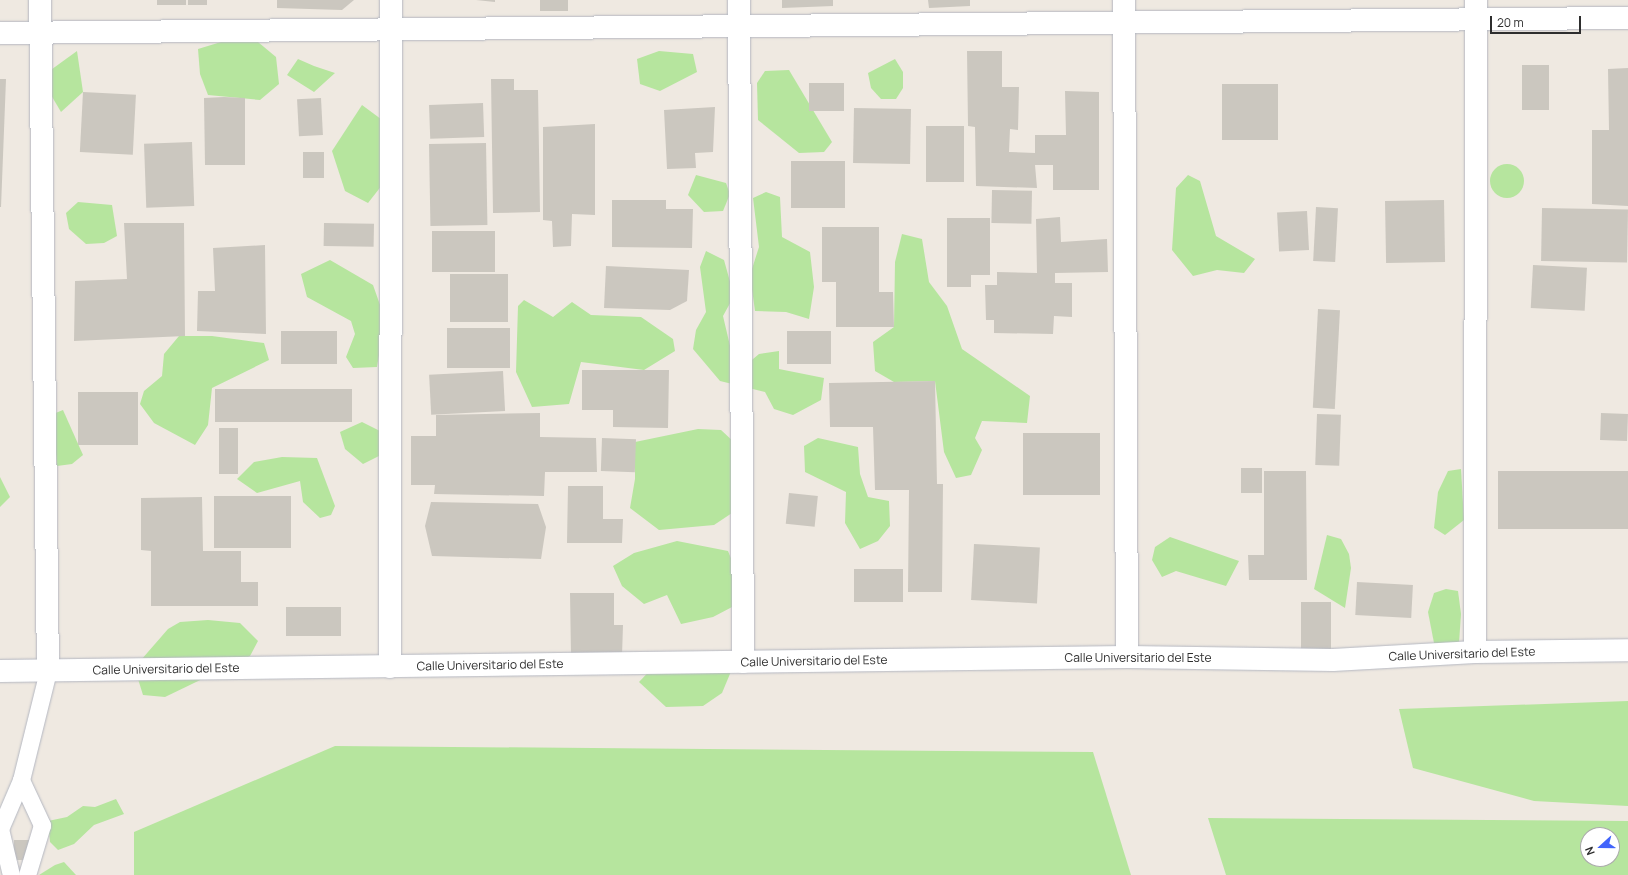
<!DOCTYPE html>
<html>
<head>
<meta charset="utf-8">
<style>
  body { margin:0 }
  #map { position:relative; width:1628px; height:875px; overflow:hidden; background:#efe9e1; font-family:Manrope,sans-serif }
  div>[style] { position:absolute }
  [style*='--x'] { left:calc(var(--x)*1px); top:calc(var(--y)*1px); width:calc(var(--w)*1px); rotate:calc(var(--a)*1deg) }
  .green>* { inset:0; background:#b6e59e }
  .round { border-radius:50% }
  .building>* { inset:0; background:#cbc7bf; transform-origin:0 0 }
  .roads { filter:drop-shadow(0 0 1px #b4b7c1) drop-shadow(0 0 1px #b4b7c1) }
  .service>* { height:17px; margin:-8.5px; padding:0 8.5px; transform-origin:8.5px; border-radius:8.5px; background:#fff }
  .minor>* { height:22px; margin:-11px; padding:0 11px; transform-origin:11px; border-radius:11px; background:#fff }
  span { translate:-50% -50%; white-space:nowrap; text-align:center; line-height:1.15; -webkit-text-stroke:4px #fff; paint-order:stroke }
  .street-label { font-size:12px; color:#2e2e2e }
  .north { position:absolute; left:1580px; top:827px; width:40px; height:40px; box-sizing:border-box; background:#fff; border:1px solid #ababab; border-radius:50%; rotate:249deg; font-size:11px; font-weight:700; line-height:16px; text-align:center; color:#2e2e2e }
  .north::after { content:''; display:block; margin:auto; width:14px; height:18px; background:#4264fb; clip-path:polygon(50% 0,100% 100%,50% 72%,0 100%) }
  .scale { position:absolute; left:1490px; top:16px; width:91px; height:18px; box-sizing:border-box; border:2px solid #2e2e2e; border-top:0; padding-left:5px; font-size:12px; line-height:14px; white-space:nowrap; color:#2e2e2e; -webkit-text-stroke:3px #fff; paint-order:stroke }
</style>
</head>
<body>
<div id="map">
  <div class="green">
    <i style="clip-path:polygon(221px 42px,258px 42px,276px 57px,279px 84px,260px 100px,208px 95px,200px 74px,198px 49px)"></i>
    <i style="clip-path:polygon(77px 51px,83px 92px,61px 112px,51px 95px,48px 72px)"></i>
    <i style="clip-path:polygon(659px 51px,693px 54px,697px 72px,660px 91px,640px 84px,637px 59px)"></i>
    <i style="clip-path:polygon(298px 59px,314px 66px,335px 73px,314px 92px,287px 75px)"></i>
    <i style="clip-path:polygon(895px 59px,903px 72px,903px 88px,896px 99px,881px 99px,871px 88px,868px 73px)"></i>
    <i style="clip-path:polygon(789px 70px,832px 142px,824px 152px,799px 153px,758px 120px,757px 83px,765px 71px)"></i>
    <i style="clip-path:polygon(362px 105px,389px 125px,390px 175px,368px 203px,345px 191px,332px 151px)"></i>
    <i class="round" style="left:1490px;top:164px;width:34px;height:34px"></i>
    <i style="clip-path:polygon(696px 175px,726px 183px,730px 194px,723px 211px,704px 212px,688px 195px)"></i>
    <i style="clip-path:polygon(1188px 175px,1200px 181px,1216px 236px,1255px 259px,1244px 273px,1217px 270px,1193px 276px,1172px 250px,1176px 188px)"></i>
    <i style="clip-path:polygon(766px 192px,780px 197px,782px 237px,810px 252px,814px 287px,809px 319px,786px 312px,755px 311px,750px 275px,759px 247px,753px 198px)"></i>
    <i style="clip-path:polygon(78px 202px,112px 205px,117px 236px,104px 243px,86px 244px,69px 229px,66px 213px)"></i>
    <i style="clip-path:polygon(902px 234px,922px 239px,929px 282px,947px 306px,962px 349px,1030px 396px,1027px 423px,982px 421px,975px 438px,982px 450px,971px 475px,956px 478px,944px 452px,935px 381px,894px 382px,875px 371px,873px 342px,894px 327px,895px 262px)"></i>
    <i style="clip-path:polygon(706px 251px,724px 260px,734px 296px,723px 316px,731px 350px,747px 364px,759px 354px,779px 351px,779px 369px,824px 378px,821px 400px,793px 415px,774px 409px,765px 392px,720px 381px,693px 349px,696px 330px,706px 312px,700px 267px)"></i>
    <i style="clip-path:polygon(330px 260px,373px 285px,385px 319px,377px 367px,353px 368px,346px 357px,355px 334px,351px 321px,307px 297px,301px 274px)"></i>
    <i style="clip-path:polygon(524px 300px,553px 317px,572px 302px,591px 315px,641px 317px,673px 339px,675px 351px,644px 370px,581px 362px,569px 404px,532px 407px,516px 372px,518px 306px)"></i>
    <i style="clip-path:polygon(179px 336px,212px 336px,264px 343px,269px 360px,212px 388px,208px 425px,195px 445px,154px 423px,140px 404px,144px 391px,162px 376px,164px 354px)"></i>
    <i style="clip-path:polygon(63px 410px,83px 455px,72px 464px,57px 466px,53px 414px)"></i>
    <i style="clip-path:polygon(362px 422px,384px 433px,379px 456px,363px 464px,345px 449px,340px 432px)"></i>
    <i style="clip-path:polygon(698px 429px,721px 430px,748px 455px,732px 513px,714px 525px,659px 530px,630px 508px,635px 479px,635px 442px)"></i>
    <i style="clip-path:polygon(818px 438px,858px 447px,860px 474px,868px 497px,889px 501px,890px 526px,878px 541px,860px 549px,845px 523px,846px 492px,805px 472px,804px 446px)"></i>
    <i style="clip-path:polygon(282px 457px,317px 458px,335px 506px,331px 515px,320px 518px,303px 502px,300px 481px,257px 493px,237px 479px,254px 462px)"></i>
    <i style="clip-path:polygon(1461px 469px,1464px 520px,1445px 535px,1434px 528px,1438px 492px,1448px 471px)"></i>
    <i style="clip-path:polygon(0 477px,10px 497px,0 507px)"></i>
    <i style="clip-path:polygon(1327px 535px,1341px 539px,1349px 554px,1351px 568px,1345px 608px,1314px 589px)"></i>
    <i style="clip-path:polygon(1170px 537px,1239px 561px,1226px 586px,1176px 571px,1162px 577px,1152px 560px,1155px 547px)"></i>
    <i style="clip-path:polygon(677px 541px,728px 551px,735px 568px,734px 606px,713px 617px,681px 624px,667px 595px,644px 604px,622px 586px,613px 566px,634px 553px)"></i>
    <i style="clip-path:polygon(1446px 589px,1458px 591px,1461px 614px,1459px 643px,1451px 647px,1434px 643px,1428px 612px,1434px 593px)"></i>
    <i style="clip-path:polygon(208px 620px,240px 623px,258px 641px,250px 656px,165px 697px,143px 695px,138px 679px,141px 660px,168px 629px,180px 622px)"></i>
    <i style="clip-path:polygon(658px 662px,732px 669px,722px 693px,703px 706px,666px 707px,639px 682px)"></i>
    <i style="clip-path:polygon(1628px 701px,1628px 806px,1534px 801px,1413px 768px,1399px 709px)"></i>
    <i style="clip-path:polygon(335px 746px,1093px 752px,1131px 875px,134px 875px,134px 832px)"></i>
    <i style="clip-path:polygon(116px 799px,124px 814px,94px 825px,74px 844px,58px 850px,50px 842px,48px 821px,67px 817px,83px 806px,95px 807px)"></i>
    <i style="clip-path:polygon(evenodd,1208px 818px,1628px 821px,1628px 875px,1226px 875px,1208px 818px,1588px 835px,1612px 835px,1612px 859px,1588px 859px,1588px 835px)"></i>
    <i style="clip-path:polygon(64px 862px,76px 875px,39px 875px,55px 865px)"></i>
  </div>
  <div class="building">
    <i style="left:157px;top:0;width:29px;height:5px"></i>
    <i style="left:188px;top:0;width:19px;height:5px"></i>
    <i style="clip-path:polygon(277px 0,354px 0,342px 10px,277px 8px)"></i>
    <i style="clip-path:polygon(476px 0,495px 0,495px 2px)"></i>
    <i style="left:540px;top:0;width:28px;height:11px"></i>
    <i style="clip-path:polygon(782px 0,833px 0,833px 6px,782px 8px)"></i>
    <i style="clip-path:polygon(928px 0,970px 0,970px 6px,929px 8px)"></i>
    <i style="clip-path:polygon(967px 51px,1002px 51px,1002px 87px,1019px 87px,1018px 130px,1010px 129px,1009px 152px,1035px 153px,1035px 135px,1066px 135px,1065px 91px,1099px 92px,1099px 190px,1053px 190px,1053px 165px,1035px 165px,1037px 188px,976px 186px,975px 127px,968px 126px)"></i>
    <i style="left:1522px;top:65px;width:27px;height:45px"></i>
    <i style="clip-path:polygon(1628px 68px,1628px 206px,1592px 204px,1592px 130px,1609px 130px,1608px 69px)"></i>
    <i style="clip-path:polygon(0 79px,6px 79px,1px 207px,0 207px)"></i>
    <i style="clip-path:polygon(491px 79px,514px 79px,514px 90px,538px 90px,540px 212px,493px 213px)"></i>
    <i style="left:809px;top:83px;width:35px;height:28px"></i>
    <i style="left:1278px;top:84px;width:56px;height:56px;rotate:90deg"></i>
    <i style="left:83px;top:92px;width:53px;height:60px;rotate:3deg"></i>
    <i style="clip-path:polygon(224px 97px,245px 98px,245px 165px,205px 165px,204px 98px)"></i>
    <i style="left:321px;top:98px;width:37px;height:24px;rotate:87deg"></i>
    <i style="left:483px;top:103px;width:34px;height:54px;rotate:88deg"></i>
    <i style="clip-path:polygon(715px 107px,713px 152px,695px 153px,696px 168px,667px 169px,664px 110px)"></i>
    <i style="left:854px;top:108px;width:57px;height:55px;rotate:1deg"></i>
    <i style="clip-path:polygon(595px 124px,595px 215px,572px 214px,571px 246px,553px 247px,552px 221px,543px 220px,543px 127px)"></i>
    <i style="left:926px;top:126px;width:38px;height:56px"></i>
    <i style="left:192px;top:142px;width:64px;height:48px;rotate:88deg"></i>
    <i style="left:486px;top:143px;width:82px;height:57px;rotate:89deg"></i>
    <i style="left:303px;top:152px;width:21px;height:26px"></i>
    <i style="left:791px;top:161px;width:54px;height:47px"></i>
    <i style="left:992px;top:190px;width:40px;height:33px;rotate:1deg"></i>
    <i style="clip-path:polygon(612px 200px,666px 200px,666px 209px,693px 209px,692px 248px,612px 247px)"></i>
    <i style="left:1444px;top:200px;width:62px;height:59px;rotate:89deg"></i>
    <i style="left:1316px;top:207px;width:22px;height:54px;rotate:3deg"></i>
    <i style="left:1542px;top:208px;width:86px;height:53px;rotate:1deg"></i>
    <i style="left:1307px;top:211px;width:39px;height:30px;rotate:87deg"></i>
    <i style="clip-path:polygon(1060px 217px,1061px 242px,1107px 239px,1108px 272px,1055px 273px,1055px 283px,1072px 283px,1072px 317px,1054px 316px,1053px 334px,994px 333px,994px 320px,986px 320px,985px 285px,997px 285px,997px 272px,1037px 273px,1036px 219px)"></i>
    <i style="clip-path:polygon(947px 218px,990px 218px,990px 275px,971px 275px,971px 287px,947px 287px)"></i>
    <i style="clip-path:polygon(124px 223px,184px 223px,185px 336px,74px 341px,75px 281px,127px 279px)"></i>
    <i style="left:324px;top:223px;width:50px;height:23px;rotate:1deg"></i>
    <i style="clip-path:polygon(822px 227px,879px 227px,879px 292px,893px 292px,894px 327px,836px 327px,836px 282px,822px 282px)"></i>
    <i style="left:432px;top:231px;width:63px;height:41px"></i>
    <i style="clip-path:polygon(265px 245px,266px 334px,197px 331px,198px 291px,215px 291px,213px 248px)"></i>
    <i style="left:1533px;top:265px;width:54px;height:43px;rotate:3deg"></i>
    <i style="clip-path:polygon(606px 266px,689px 270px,687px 301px,670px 310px,604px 308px)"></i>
    <i style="left:450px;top:274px;width:58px;height:48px"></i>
    <i style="left:1318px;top:309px;width:22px;height:99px;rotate:3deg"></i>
    <i style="left:447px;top:328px;width:63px;height:40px"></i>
    <i style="left:281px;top:331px;width:56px;height:33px"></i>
    <i style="left:787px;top:331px;width:44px;height:33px"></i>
    <i style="clip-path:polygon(582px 370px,669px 370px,668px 428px,613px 427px,613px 410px,582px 410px)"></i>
    <i style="left:503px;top:371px;width:40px;height:74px;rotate:87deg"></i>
    <i style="clip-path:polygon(935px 381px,937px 484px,943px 484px,942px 592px,908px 592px,909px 490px,875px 490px,873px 427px,830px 427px,829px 383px)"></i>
    <i style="left:215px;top:389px;width:137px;height:33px"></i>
    <i style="left:78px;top:392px;width:60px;height:53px"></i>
    <i style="clip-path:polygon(540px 413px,540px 437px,596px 438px,597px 472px,545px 472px,544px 496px,434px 494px,435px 485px,411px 485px,411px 436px,436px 436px,436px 415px)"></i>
    <i style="left:1601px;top:413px;width:27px;height:27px;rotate:2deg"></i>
    <i style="left:1317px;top:414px;width:24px;height:51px;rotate:2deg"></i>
    <i style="left:238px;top:428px;width:46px;height:19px;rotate:90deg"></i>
    <i style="left:1023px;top:433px;width:77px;height:62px"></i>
    <i style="left:602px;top:438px;width:34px;height:33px;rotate:2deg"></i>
    <i style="left:1241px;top:468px;width:21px;height:25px"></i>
    <i style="clip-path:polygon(1264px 471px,1306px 471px,1307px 580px,1249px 580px,1248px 555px,1264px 555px)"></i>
    <i style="left:1498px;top:471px;width:130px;height:58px"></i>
    <i style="clip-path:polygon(568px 486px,603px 486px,603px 519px,623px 519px,622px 543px,567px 543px)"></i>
    <i style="left:789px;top:493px;width:29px;height:31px;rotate:6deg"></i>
    <i style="left:291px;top:496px;width:52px;height:77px;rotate:90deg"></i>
    <i style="clip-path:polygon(202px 497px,203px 551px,241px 551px,241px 582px,258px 582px,258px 606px,151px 606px,151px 551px,141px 550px,141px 498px)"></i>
    <i style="clip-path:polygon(431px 502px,538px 504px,546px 527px,541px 559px,432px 556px,425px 526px)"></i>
    <i style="left:974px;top:544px;width:66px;height:56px;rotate:3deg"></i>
    <i style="left:854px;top:569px;width:49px;height:33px"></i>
    <i style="left:1357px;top:582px;width:56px;height:33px;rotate:3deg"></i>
    <i style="clip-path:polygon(570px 593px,614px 593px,614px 625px,623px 625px,622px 656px,571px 656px)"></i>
    <i style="left:1301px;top:602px;width:30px;height:52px"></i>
    <i style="left:286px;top:607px;width:55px;height:29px"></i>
    <i style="left:14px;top:840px;width:16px;height:20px"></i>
  </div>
  <div class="roads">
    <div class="service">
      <i style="--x:21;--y:780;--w:50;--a:65"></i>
      <i style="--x:42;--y:825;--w:52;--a:106.7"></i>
      <i style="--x:11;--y:875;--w:47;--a:-103.4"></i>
      <i style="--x:0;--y:829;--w:53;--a:-66.8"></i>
      <i style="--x:21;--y:780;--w:112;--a:-76.1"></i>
    </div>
    <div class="minor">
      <i style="--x:40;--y:0;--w:671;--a:89.32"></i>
      <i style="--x:739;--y:0;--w:662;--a:89.65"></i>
      <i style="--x:1124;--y:0;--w:657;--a:89.74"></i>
      <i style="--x:0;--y:33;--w:1628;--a:-0.53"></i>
      <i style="--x:1475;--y:652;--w:652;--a:-89.91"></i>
      <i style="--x:390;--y:667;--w:667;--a:-89.91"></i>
      <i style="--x:0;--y:671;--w:1127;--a:-0.71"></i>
      <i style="--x:1127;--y:657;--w:206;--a:0.8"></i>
      <i style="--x:1333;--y:660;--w:142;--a:-3.2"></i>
      <i style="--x:1475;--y:652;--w:153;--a:-0.7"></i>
    </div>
  </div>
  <div class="street-label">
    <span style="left:1462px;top:654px;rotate:-2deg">Calle Universitario del Este</span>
    <span style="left:1138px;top:658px">Calle Universitario del Este</span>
    <span style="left:814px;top:661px;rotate:-1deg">Calle Universitario del Este</span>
    <span style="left:490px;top:665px;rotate:-1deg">Calle Universitario del Este</span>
    <span style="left:166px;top:669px;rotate:-1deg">Calle Universitario del Este</span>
  </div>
  <div class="north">N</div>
  <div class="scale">20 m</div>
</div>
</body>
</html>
